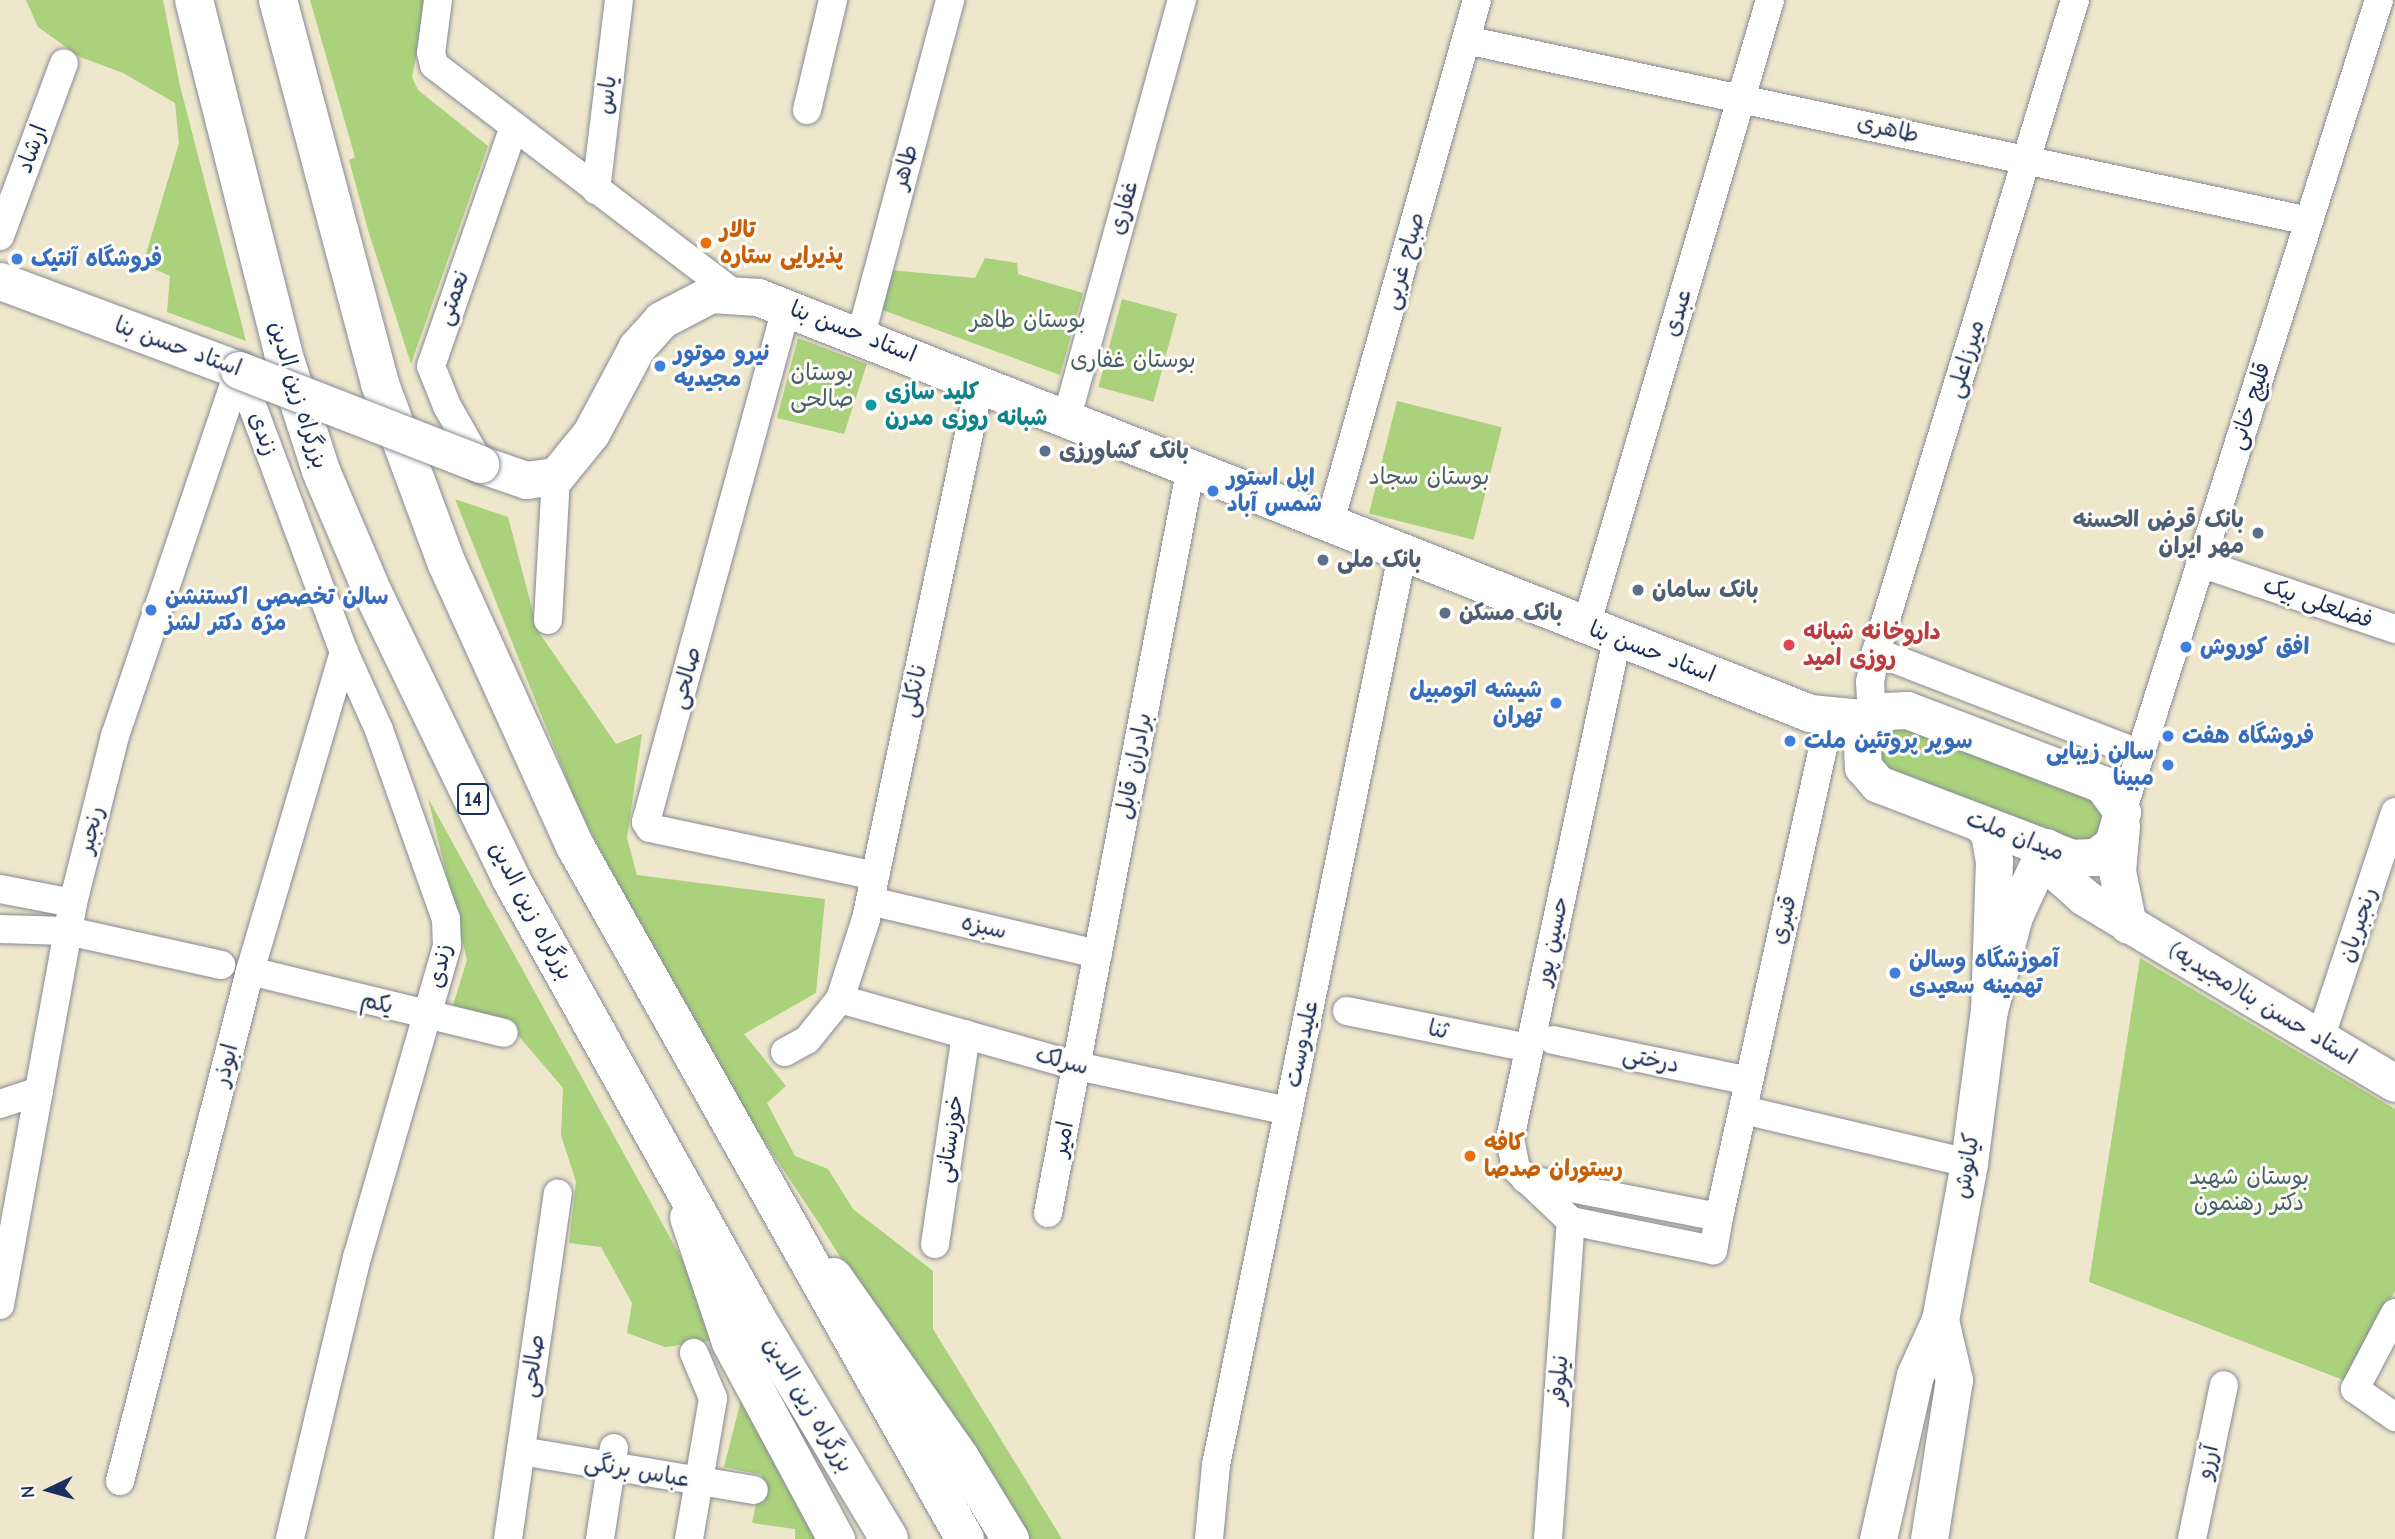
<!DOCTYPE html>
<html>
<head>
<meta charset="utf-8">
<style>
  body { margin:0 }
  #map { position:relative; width:2395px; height:1539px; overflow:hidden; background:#efe7cc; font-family:"Comic Neue","Playpen Sans Arabic",sans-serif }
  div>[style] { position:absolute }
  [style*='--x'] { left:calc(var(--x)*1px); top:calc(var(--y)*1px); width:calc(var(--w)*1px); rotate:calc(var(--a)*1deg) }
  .green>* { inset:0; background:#aad17b; transform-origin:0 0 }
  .roads { filter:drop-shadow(0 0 2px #858b95) drop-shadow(0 0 2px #858b95) }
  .minor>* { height:28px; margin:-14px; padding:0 14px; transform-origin:14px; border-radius:14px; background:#fff }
  .major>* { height:37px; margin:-18.5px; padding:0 18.5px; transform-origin:18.5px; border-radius:18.5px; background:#fff }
  .highway>* { height:38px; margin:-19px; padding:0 19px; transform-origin:19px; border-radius:19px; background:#fff }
  .bridges { filter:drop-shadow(0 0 2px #858b95) drop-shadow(0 0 2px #858b95) }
  .major-bridge>* { height:37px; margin:-18.5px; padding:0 18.5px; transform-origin:18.5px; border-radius:18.5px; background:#fff }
  .dots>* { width:19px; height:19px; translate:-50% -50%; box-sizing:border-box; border:4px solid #fdfcf7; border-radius:50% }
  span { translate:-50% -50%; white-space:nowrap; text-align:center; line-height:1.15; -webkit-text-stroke:6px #fdfcf7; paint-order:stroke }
  .shield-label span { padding:2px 5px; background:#fdfcf7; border:2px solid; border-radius:5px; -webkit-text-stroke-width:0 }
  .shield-label { font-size:21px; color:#1b2f5e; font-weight:700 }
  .street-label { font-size:23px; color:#1b2f5e }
  .food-label { font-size:23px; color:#c56008; font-weight:700 }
  .left { translate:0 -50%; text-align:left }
  .shop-label { font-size:23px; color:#366cbe; font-weight:700 }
  .right { translate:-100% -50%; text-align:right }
  .park-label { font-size:23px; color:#466067 }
  .culture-label { font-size:23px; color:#0d838f; font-weight:700 }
  .service-label { font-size:23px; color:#4e5e75; font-weight:700 }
  .health-label { font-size:23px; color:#be3a42; font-weight:700 }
  .north { position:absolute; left:14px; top:1455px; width:70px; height:70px; -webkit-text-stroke:5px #fdfcf7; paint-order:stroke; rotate:265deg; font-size:19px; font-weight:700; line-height:28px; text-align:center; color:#1b2f5e }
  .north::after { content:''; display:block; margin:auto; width:24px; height:32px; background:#1b2f5e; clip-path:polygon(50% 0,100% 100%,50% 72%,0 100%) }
</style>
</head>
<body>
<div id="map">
  <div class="green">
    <i style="clip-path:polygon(26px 0,163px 0,180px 86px,246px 341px,167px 312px,170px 276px,143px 264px,179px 143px,175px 103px,123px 73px,80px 57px,38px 27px)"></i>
    <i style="clip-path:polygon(310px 0,428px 0,412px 77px,418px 90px,488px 146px,411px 364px,368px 230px,349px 160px,355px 157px)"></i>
    <i style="clip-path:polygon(985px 258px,1017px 263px,1018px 274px,1083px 293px,1060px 375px,877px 308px,890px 270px,975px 278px)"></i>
    <i style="left:1122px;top:299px;width:57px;height:91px;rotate:15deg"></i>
    <i style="clip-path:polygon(798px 338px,867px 364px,844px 434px,777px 418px)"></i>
    <i style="left:1397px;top:401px;width:108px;height:116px;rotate:14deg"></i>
    <i style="clip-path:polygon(455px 499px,508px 517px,538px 631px,616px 744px,642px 734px,627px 838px,637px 875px,825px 899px,816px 993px,744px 1034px,786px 1086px,767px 1103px,795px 1156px,828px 1169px,853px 1209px,933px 1271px,933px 1329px,1062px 1539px,1018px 1539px,820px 1225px,692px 1032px,576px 802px)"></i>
    <i style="clip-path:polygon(1900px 724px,2092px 798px,2102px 810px,2103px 825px,2094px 837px,2080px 842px,1891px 770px,1879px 761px,1876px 739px)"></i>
    <i style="clip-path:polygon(428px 798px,695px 1283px,716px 1340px,665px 1347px,627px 1333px,632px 1303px,601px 1247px,569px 1243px,576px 1182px,561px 1135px,563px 1088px,511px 1027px,450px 1015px,467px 960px)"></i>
    <i style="clip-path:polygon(2140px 958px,2395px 1109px,2395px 1291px,2346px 1381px,2089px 1282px)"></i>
    <i style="clip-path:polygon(742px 1396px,822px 1539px,795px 1539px,795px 1529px,752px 1523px,762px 1475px,724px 1467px)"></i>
  </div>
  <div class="roads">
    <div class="minor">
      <i style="--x:438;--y:0;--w:53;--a:97.5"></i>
      <i style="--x:431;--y:53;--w:12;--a:76"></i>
      <i style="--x:434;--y:65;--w:378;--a:37.3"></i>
      <i style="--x:1466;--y:40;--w:862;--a:12.12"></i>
      <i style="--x:807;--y:110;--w:113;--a:-76.7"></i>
      <i style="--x:596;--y:190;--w:191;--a:-83.1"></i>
      <i style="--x:0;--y:236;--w:184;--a:-69.7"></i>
      <i style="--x:787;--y:305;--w:536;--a:105.26"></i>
      <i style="--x:646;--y:822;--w:7;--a:56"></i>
      <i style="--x:650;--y:828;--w:230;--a:12"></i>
      <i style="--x:861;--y:335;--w:347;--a:-75.1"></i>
      <i style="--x:239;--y:370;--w:301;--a:69.6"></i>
      <i style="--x:344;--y:652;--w:85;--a:65.8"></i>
      <i style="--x:379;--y:730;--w:201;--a:70.5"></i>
      <i style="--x:446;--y:919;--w:27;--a:88"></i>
      <i style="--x:447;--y:946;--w:324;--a:106.1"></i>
      <i style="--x:357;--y:1257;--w:290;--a:103.4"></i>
      <i style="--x:1067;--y:417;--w:433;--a:-74.6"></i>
      <i style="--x:480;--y:464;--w:67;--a:-119.6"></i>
      <i style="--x:447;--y:406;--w:43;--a:-111.8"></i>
      <i style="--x:431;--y:366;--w:254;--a:-70.9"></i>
      <i style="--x:1330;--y:522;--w:542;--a:-74.27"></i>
      <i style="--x:2200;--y:563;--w:206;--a:18.7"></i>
      <i style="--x:548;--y:620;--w:144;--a:-86.8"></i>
      <i style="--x:1586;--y:626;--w:652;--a:-73.62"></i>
      <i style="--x:1876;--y:652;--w:283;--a:21.1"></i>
      <i style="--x:1872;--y:719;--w:37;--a:-93"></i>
      <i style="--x:1870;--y:682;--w:31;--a:-79"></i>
      <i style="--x:1876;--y:652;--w:682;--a:-73.03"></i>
      <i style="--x:2122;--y:812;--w:852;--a:-72.44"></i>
      <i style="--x:0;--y:889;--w:74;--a:10.9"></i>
      <i style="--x:870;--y:901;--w:234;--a:13.1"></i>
      <i style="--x:0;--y:929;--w:68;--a:1.7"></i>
      <i style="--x:68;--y:931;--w:157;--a:12.5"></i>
      <i style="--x:250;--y:971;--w:261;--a:13.7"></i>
      <i style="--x:840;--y:999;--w:246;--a:15.8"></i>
      <i style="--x:1077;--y:1066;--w:216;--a:12"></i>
      <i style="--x:1347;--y:1011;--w:186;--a:11.5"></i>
      <i style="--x:2320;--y:1039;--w:239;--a:-71.7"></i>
      <i style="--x:1553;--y:1040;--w:200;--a:11.8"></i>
      <i style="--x:785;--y:1052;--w:25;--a:-29"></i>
      <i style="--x:807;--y:1040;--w:53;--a:-51.2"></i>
      <i style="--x:840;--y:999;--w:84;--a:-72"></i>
      <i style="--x:866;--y:919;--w:549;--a:-78.01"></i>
      <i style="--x:0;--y:1104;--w:41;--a:-18.4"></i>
      <i style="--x:1744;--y:1110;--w:231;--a:13.3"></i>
      <i style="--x:1525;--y:1179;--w:198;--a:11.1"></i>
      <i style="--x:1719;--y:1217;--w:34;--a:100"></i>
      <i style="--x:1713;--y:1250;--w:145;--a:-168.5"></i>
      <i style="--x:1048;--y:1213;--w:760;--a:-79.15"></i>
      <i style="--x:1719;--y:1217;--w:499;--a:-77.5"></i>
      <i style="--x:1571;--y:1221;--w:76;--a:-136.6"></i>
      <i style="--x:1516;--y:1169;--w:31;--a:-101"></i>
      <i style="--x:1510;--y:1139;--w:511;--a:-77.92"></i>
      <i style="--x:935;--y:1244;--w:212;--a:-81.6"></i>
      <i style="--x:0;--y:1305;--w:409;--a:-79.7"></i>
      <i style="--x:73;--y:903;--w:172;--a:-75.9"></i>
      <i style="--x:115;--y:736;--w:386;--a:-71.3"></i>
      <i style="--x:2395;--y:1313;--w:86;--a:117.8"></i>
      <i style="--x:2355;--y:1389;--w:49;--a:35"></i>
      <i style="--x:521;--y:1451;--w:236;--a:9.5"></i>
      <i style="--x:120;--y:1481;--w:526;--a:-75.7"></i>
      <i style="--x:250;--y:971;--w:333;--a:-73.6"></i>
      <i style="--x:508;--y:1539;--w:349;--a:-81.8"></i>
      <i style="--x:600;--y:1539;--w:92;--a:-81.3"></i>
      <i style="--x:689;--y:1539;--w:143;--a:-80.3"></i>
      <i style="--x:713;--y:1398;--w:49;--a:-112.9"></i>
      <i style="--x:1209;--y:1539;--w:74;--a:-84.6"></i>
      <i style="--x:1216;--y:1465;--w:933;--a:-78.44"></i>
      <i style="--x:1548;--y:1539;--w:319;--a:-85.9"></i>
      <i style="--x:2192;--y:1539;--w:157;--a:-78.3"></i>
    </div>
    <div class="major">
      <i style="--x:0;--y:281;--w:255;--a:20.4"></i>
      <i style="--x:480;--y:464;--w:49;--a:19.2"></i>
      <i style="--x:526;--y:480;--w:30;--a:-8"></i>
      <i style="--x:556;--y:476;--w:55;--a:-50.9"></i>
      <i style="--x:591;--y:433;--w:98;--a:-61.9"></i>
      <i style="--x:637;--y:347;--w:36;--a:-48"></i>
      <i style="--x:661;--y:320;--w:56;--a:-27.5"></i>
      <i style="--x:711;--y:294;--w:47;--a:3.7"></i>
      <i style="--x:758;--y:297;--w:1131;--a:21.58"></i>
      <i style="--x:1810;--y:713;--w:62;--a:5.5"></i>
      <i style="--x:1907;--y:710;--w:209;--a:20.8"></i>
      <i style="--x:2102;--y:784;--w:34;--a:54"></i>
      <i style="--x:2122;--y:812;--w:33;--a:106"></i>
      <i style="--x:2113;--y:844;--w:22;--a:144"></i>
      <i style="--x:2095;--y:857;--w:23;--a:178"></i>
      <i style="--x:2072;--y:858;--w:208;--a:-159.1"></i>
      <i style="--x:1878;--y:784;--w:23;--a:-131"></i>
      <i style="--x:1863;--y:767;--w:33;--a:-93"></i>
      <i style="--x:1861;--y:734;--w:34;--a:-43"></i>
      <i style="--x:1886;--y:711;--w:21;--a:-3"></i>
      <i style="--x:1980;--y:823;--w:13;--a:48"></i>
      <i style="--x:1989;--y:833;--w:27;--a:80"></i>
      <i style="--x:1994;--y:860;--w:150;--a:91.9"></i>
      <i style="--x:1989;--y:1010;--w:97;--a:-75.1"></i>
      <i style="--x:2014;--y:916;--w:76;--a:-65.1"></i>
      <i style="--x:2121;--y:826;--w:45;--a:95.1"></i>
      <i style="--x:2117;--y:871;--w:55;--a:78.5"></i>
      <i style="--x:2052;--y:850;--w:29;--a:70"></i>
      <i style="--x:2062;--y:877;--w:30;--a:42"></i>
      <i style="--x:2084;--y:897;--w:362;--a:30.9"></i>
      <i style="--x:688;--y:1217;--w:132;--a:71.4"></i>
      <i style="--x:730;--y:1342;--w:224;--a:61.7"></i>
      <i style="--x:833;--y:1276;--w:221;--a:54.9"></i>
      <i style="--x:960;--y:1457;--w:96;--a:58.6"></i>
      <i style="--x:1878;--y:1539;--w:168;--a:-77.3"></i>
      <i style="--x:1915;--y:1375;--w:60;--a:-65.6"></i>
      <i style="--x:1940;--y:1320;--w:160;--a:-79.5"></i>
      <i style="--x:1969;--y:1163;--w:154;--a:-82.6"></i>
      <i style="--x:1929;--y:1539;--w:161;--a:-81.1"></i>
      <i style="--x:1954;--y:1380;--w:62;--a:-103.1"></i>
    </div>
    <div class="highway">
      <i style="--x:194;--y:0;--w:364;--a:75.8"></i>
      <i style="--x:283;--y:353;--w:124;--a:72.1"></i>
      <i style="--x:321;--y:471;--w:135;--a:66.9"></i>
      <i style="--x:374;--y:595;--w:315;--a:64.2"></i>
      <i style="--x:511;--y:879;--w:498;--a:60.8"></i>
      <i style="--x:754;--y:1314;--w:262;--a:59"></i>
      <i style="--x:278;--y:0;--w:397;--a:75.1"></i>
      <i style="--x:380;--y:384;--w:192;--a:69.6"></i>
      <i style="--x:447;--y:564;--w:310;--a:65.6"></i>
      <i style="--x:575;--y:846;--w:795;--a:60.63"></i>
    </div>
  </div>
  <div class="bridges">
    <div class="major-bridge">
      <i style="--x:239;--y:370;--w:259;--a:21.3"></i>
    </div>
  </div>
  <div class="dots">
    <i style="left:706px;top:243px;background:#e8710a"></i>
    <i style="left:17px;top:259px;background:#3f7fe0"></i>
    <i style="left:660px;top:366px;background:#3f7fe0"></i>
    <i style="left:871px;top:405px;background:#0f9aa8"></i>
    <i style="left:1045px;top:451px;background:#5c6f8a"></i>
    <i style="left:1213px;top:491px;background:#3f7fe0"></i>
    <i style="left:2258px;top:533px;background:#5c6f8a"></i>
    <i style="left:1323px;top:560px;background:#5c6f8a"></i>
    <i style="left:1638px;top:590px;background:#5c6f8a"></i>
    <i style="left:151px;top:610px;background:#3f7fe0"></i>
    <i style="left:1445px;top:613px;background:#5c6f8a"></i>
    <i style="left:1789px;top:645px;background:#e0444e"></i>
    <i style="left:2186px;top:647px;background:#3f7fe0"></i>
    <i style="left:1556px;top:703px;background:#3f7fe0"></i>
    <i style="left:2168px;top:736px;background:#3f7fe0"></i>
    <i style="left:1790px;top:741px;background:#3f7fe0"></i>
    <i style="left:2168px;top:765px;background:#3f7fe0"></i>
    <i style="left:1895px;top:973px;background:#3f7fe0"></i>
    <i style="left:1470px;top:1156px;background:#e8710a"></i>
  </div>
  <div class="shield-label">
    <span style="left:473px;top:799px">14</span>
  </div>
  <div class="street-label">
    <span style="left:607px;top:95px;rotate:-83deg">یاس</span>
    <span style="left:1888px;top:129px;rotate:12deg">طاهری</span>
    <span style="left:32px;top:149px;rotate:-70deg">ارشاد</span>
    <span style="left:905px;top:167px;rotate:-75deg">طاهر</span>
    <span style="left:1124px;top:208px;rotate:-75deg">غفاری</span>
    <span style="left:1404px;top:261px;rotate:-74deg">صباح غربی</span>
    <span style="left:453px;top:298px;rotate:-70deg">نعمتی</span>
    <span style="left:1678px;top:313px;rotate:-74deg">عبدی</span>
    <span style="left:853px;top:332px;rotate:21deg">استاد حسن بنا</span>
    <span style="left:178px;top:347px;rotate:20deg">استاد حسن بنا</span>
    <span style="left:1966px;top:359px;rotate:-73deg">میرزاعلی</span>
    <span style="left:298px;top:395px;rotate:73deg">بزرگراه زین الدین</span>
    <span style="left:2250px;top:406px;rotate:-72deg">قلیچ خانی</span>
    <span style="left:263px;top:434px;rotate:70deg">زندی</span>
    <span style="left:2318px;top:603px;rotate:19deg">فضلعلی بیک</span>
    <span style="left:1652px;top:652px;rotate:21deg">استاد حسن بنا</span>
    <span style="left:686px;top:678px;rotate:-75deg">صالحی</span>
    <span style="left:914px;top:691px;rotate:-78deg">نانکلی</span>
    <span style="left:1134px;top:766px;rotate:-79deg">برادران قابل</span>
    <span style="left:91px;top:830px;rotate:-76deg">رنجبر</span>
    <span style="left:2015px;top:836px;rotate:21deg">میدان ملت</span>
    <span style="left:531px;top:911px;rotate:62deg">بزرگراه زین الدین</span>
    <span style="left:1784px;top:920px;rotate:-77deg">قنبری</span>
    <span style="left:2358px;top:925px;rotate:-72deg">رنجبریان</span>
    <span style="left:984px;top:927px;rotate:13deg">سبزه</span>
    <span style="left:1552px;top:941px;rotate:-78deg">حسین پور</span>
    <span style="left:440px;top:966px;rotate:-79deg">زندی</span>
    <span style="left:377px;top:1003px;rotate:14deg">یکم</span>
    <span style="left:2262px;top:1004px;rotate:31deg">استاد حسن بنا(مجیدیه)</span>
    <span style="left:1438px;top:1030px;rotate:12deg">ثنا</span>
    <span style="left:1302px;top:1044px;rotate:-78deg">علیدوست</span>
    <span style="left:1651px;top:1060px;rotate:12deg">درختی</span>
    <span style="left:1062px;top:1061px;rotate:15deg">سرلک</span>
    <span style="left:226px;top:1065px;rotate:-76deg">ابوذر</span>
    <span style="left:950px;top:1139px;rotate:-82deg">خوزستانی</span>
    <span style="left:1063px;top:1139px;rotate:-79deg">امیر</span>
    <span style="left:1967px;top:1166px;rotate:-81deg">کیانوش</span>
    <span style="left:533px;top:1366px;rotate:-82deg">صالحی</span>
    <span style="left:1559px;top:1380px;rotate:-86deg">نیلوفر</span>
    <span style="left:808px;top:1405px;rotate:59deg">بزرگراه زین الدین</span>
    <span style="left:2208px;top:1462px;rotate:-78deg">آرزو</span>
    <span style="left:637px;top:1471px;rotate:10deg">عباس برنگی</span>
  </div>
  <div class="food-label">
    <span class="left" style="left:720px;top:243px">تالار<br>پذیرایی ستاره</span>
    <span class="left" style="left:1484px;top:1156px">کافه<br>رستوران صدصا</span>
  </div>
  <div class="shop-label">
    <span class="left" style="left:31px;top:259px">فروشگاه آنتیک</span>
    <span class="left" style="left:674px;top:366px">نیرو موتور<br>مجیدیه</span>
    <span class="left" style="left:1227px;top:491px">اپل استور<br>شمس آباد</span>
    <span class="left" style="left:165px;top:610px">سالن تخصصی اکستنشن<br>مژه دکتر لشز</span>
    <span class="left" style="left:2200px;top:647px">افق کوروش</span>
    <span class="right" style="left:1542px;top:703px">شیشه اتومبیل<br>تهران</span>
    <span class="left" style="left:2182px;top:736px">فروشگاه هفت</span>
    <span class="left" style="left:1804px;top:741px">سوپر پروتئین ملت</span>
    <span class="right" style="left:2154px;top:765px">سالن زیبایی<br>مبینا</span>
    <span class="left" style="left:1909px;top:973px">آموزشگاه وسالن<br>تهمینه سعیدی</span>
  </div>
  <div class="park-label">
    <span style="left:1028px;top:320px">بوستان طاهر</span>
    <span style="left:1133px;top:360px">بوستان غفاری</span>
    <span style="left:822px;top:386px">بوستان<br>صالحی</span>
    <span style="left:1429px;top:477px">بوستان سجاد</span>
    <span style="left:2249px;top:1190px">بوستان شهید<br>دکتر رهنمون</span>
  </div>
  <div class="culture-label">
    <span class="left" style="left:885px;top:405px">کلید سازی<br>شبانه روزی مدرن</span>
  </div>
  <div class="service-label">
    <span class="left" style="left:1059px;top:451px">بانک کشاورزی</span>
    <span class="right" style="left:2244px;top:533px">بانک قرض الحسنه<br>مهر ایران</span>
    <span class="left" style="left:1337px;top:560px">بانک ملی</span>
    <span class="left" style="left:1652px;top:590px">بانک سامان</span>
    <span class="left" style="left:1459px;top:613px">بانک مسکن</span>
  </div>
  <div class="health-label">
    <span class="left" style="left:1803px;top:645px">داروخانه شبانه<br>روزی امید</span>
  </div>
  <div class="north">N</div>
</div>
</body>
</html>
